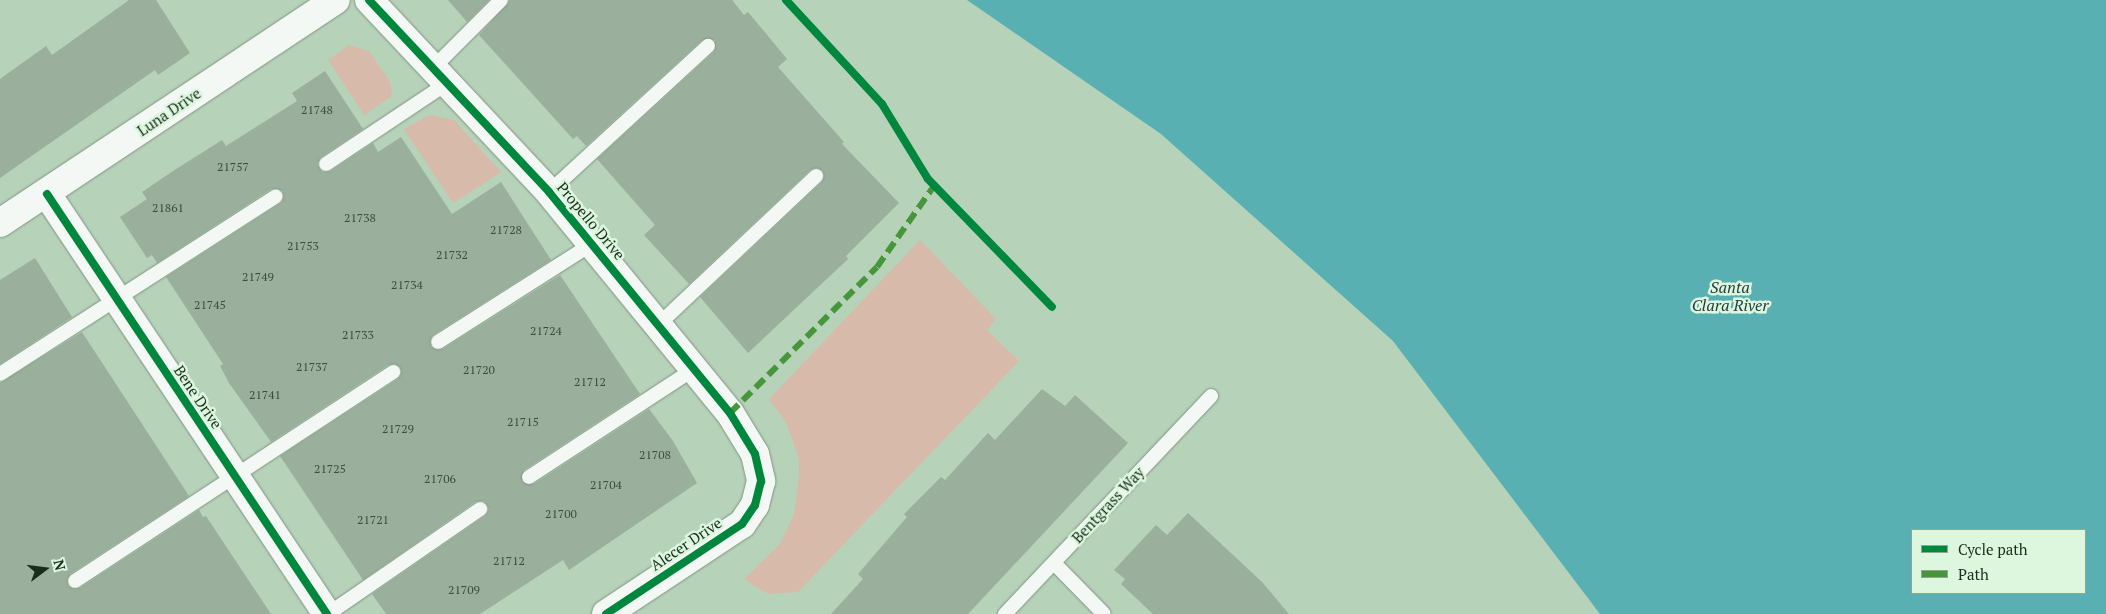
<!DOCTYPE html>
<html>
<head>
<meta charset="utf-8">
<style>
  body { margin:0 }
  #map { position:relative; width:2106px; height:614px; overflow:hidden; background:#b6d2b9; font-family:"PT Serif",serif }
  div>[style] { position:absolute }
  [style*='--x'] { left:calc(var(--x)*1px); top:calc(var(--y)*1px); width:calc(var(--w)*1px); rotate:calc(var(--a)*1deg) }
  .green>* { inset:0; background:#d8baaa }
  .water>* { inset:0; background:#58b0b2 }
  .building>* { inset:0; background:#9ab09c }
  .roads { filter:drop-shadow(0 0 1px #809683) drop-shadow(0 0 1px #809683) }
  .service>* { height:14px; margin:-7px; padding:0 7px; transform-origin:7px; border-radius:7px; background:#f4f8f4 }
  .minor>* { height:28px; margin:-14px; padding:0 14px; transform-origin:14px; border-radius:14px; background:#f4f8f4 }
  .quiet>* { height:6px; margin-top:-3px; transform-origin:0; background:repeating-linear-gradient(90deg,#48963c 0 12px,transparent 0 18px) }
  .cycleway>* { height:8px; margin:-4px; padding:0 4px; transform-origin:4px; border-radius:4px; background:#00873e }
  span { translate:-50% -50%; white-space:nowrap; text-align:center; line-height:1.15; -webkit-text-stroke:5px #ddf7df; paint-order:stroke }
  .number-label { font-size:12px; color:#394e3b }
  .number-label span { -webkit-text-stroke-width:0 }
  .street-label { font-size:15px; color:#192d1b }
  .water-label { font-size:16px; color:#243d40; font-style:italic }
  .legend { position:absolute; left:1911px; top:529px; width:175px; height:65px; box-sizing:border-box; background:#ddf7df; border:1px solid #8fa691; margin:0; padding:6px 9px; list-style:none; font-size:15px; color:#192d1b }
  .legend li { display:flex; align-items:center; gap:10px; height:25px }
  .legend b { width:25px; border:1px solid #8fa691 }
  .north { position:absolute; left:20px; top:544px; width:50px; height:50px; -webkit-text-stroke:4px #ddf7df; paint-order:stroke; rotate:75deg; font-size:14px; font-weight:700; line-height:20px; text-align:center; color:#192d1b }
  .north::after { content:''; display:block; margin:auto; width:18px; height:22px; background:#192d1b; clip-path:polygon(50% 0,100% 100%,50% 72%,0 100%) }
</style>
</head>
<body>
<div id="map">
  <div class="green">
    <i style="clip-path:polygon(349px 45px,369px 51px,390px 82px,392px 96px,364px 115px,328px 60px)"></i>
    <i style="clip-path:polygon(429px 115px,454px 120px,501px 172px,453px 203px,404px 129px)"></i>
    <i style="clip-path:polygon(920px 240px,996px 319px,987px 330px,1019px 361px,798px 592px,770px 594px,762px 591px,744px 579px,780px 544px,794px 514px,799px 477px,799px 459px,786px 422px,769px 399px)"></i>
  </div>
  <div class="water">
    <i style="clip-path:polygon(evenodd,967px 0,2106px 0,2106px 614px,1600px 614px,1393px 341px,1161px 134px,967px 0,1912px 530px,2085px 530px,2085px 593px,1912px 593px,1912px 530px)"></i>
  </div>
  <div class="building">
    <i style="clip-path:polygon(129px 0,156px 0,190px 53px,158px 75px,155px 70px,0 178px,0 79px,46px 46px,52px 55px)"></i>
    <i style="clip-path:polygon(448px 0,489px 0,467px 22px)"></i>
    <i style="clip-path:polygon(510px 0,732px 0,744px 15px,748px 12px,787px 59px,778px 67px,844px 142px,842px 144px,899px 203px,846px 256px,848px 259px,748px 353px,700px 297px,822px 182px,823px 170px,810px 170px,689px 284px,644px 235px,655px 225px,597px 159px,714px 52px,715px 40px,702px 40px,586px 146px,577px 136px,573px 139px,479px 35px)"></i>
    <i style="clip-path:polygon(325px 71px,363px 129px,321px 157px,317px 164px,322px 172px,331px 171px,373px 143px,378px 152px,401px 137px,452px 214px,501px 182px,551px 260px,433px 335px,431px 347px,443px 349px,560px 275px,640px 394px,524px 470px,522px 482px,534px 484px,649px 409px,673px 441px,697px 483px,569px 570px,563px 560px,480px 614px,386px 614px,372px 594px,485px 516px,489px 509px,484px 501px,475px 502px,363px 580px,280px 456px,398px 379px,400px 367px,388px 365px,271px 442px,229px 383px,220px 366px,223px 364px,166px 277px,281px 203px,283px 191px,271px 189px,157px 263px,152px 255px,147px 258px,120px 217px,147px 199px,142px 192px,173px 171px,222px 140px,226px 146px,297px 101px,292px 93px)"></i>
    <i style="clip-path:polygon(35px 258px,72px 317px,0 364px,0 280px)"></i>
    <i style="clip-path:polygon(82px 332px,189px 496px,70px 574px,68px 586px,80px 588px,199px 510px,203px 517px,206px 516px,271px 614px,0 614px,0 383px)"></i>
    <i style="clip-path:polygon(1042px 389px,1065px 406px,1075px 395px,1128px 443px,968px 614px,831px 614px,863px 579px,858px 574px,907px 517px,904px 514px,941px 477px,945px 480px,988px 433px,995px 440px)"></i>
    <i style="clip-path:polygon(1188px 513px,1262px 582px,1289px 614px,1153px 614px,1121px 584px,1125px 579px,1114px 570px,1156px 525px,1167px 535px)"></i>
  </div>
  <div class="roads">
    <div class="service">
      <i style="--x:435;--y:66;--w:93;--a:-45"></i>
      <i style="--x:326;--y:164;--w:148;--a:-33.7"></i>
      <i style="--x:549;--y:192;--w:216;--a:-42.6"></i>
      <i style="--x:659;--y:324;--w:216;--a:-43.3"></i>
      <i style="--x:438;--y:342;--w:183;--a:-32.5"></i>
      <i style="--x:0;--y:374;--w:328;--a:-32.8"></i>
      <i style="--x:529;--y:477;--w:197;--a:-33.2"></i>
      <i style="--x:1054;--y:563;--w:71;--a:45.6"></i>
      <i style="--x:75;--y:581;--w:381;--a:-33.3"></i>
      <i style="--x:328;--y:614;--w:185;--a:-34.6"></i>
      <i style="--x:1005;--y:614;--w:300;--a:-46.6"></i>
    </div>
    <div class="minor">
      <i style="--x:369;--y:0;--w:263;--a:46.8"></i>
      <i style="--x:549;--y:192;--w:286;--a:50.7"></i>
      <i style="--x:730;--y:413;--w:48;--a:58.6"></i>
      <i style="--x:755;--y:454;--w:28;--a:77"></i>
      <i style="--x:761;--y:481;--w:25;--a:104"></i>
      <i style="--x:755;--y:505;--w:23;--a:124"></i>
      <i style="--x:742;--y:524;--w:163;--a:146.5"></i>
      <i style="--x:47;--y:194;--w:505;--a:56.31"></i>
      <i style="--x:0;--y:223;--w:403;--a:-33.6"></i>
    </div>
  </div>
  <div class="quiet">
    <i style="--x:730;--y:413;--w:207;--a:-44.8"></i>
    <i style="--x:877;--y:267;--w:99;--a:-54.9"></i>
  </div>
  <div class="cycleway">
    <i style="--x:369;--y:0;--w:263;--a:46.8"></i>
    <i style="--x:549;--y:192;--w:286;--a:50.7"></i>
    <i style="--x:730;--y:413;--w:48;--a:58.6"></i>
    <i style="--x:755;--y:454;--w:28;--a:77"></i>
    <i style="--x:761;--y:481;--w:25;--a:104"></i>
    <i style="--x:755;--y:505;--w:23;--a:124"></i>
    <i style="--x:742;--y:524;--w:163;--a:146.5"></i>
    <i style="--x:786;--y:0;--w:142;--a:47.3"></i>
    <i style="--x:882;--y:104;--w:88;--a:58.5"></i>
    <i style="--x:928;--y:179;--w:178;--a:45.9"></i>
    <i style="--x:47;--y:194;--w:505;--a:56.31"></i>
  </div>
  <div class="number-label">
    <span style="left:317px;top:110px">21748</span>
    <span style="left:233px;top:167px">21757</span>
    <span style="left:168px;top:208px">21861</span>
    <span style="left:360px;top:218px">21738</span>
    <span style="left:506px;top:230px">21728</span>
    <span style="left:303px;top:246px">21753</span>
    <span style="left:452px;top:255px">21732</span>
    <span style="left:258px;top:277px">21749</span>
    <span style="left:407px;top:285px">21734</span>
    <span style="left:210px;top:305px">21745</span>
    <span style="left:546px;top:331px">21724</span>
    <span style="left:358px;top:335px">21733</span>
    <span style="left:312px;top:367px">21737</span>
    <span style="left:479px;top:370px">21720</span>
    <span style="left:590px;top:382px">21712</span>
    <span style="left:265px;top:395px">21741</span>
    <span style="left:523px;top:422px">21715</span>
    <span style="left:398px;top:429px">21729</span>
    <span style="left:655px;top:455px">21708</span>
    <span style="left:330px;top:469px">21725</span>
    <span style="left:440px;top:479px">21706</span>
    <span style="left:606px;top:485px">21704</span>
    <span style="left:561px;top:514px">21700</span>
    <span style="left:373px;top:520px">21721</span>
    <span style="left:509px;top:561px">21712</span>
    <span style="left:464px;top:590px">21709</span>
  </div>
  <div class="street-label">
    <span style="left:169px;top:112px;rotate:-34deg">Luna Drive</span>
    <span style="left:591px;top:221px;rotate:50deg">Propello Drive</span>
    <span style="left:198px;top:397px;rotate:56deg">Bene Drive</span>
    <span style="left:1108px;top:505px;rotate:-47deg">Bentgrass Way</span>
    <span style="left:686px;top:544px;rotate:-34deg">Alecer Drive</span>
  </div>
  <div class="water-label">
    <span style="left:1730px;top:296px">Santa<br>Clara River</span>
  </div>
  <ul class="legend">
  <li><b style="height:6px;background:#00873e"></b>Cycle path</li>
  <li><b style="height:6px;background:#48963c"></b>Path</li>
  </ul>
  <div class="north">N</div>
</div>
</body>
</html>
